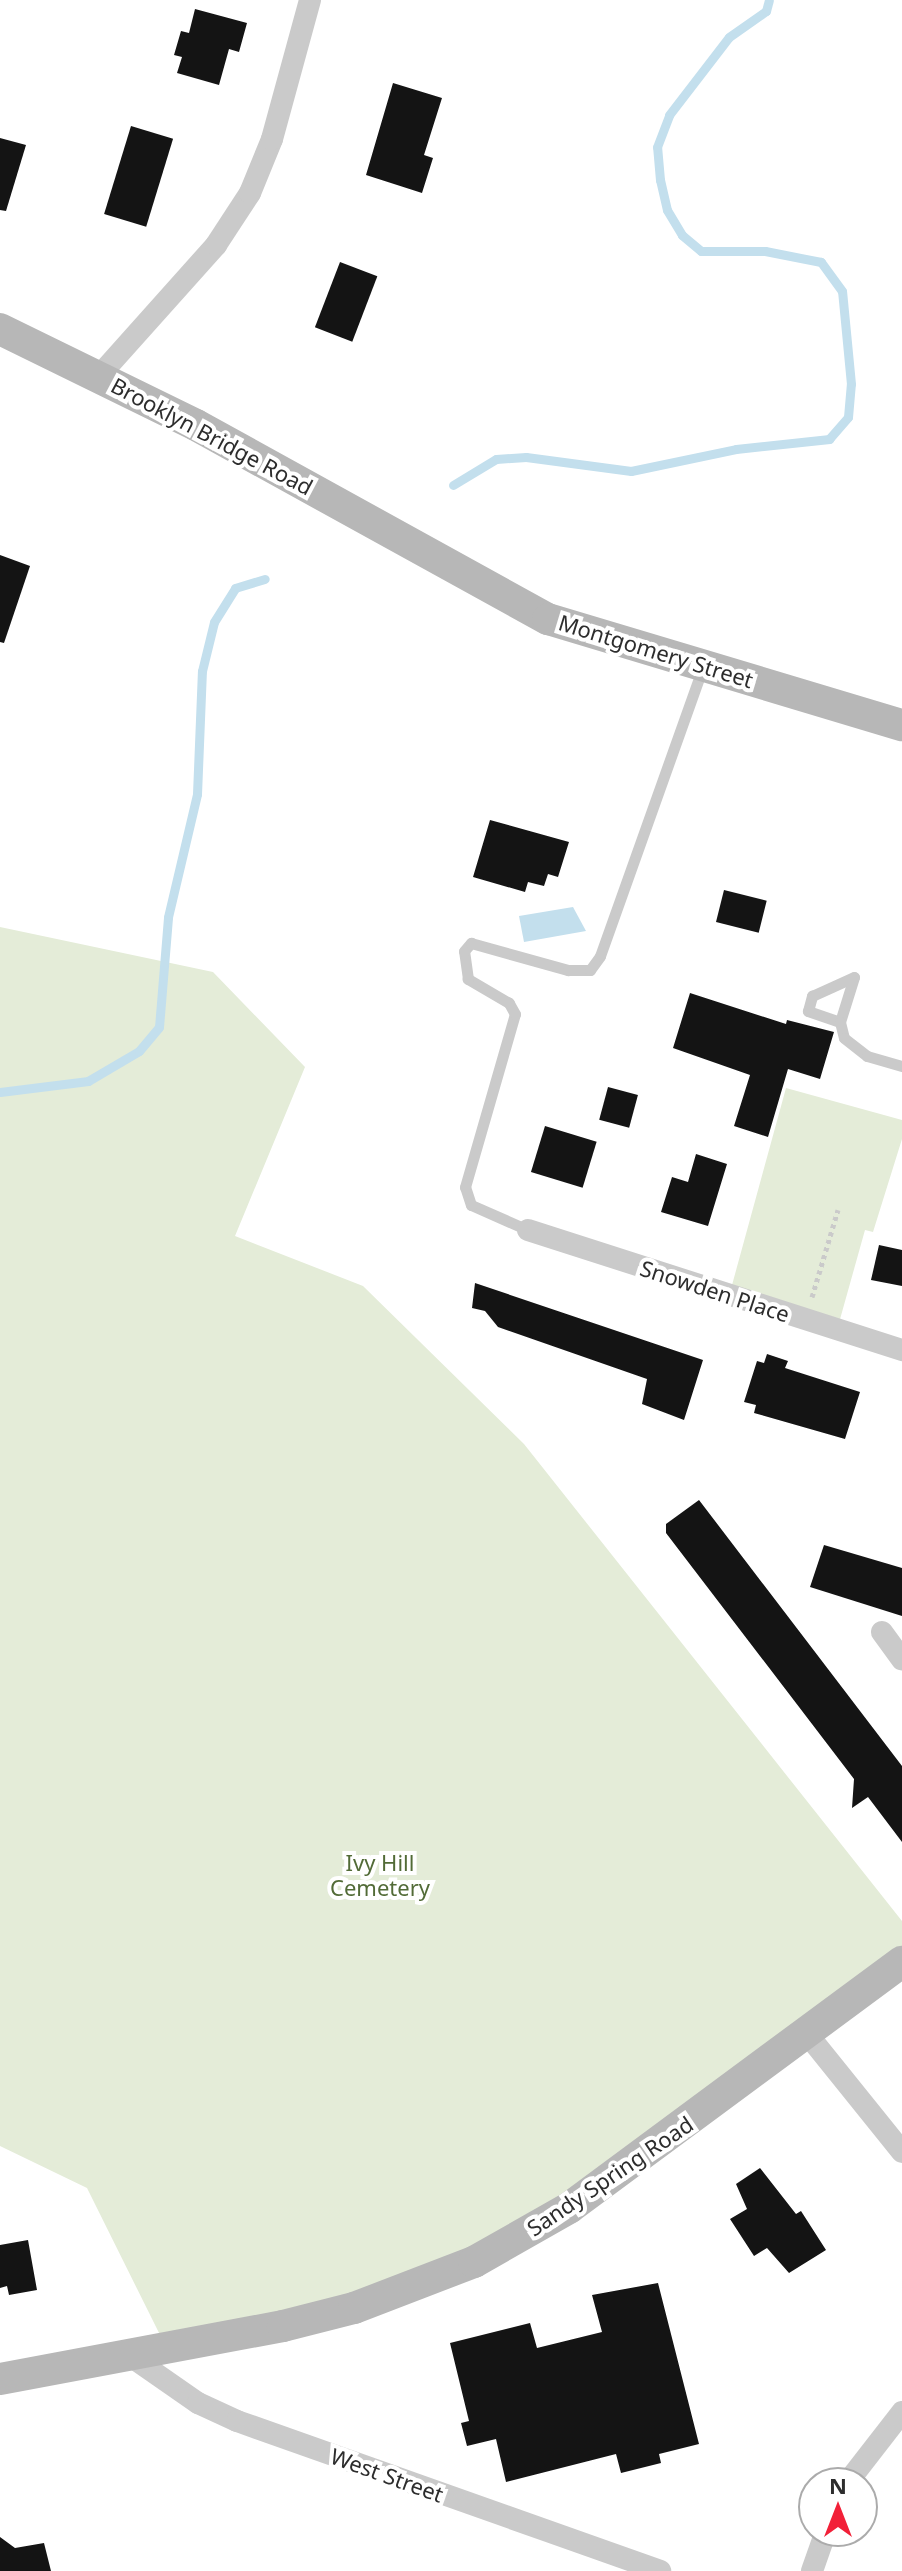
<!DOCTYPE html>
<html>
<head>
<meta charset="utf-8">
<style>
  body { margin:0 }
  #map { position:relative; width:902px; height:2571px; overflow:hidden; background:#fff; font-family:"Noto Sans",sans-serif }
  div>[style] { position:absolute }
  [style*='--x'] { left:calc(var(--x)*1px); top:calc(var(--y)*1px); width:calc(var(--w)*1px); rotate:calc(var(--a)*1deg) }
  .green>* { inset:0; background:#e4ecd8 }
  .water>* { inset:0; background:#c3dfed }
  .stream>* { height:9px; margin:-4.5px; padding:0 4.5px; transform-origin:4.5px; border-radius:4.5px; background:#c3dfed }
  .building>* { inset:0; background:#141414; transform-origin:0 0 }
  .path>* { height:5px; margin-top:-2.5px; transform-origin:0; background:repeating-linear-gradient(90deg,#cacaca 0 4px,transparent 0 8px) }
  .lane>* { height:11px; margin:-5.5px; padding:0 5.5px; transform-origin:5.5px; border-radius:5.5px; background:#cacaca }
  .street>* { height:22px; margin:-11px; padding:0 11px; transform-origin:11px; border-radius:11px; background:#cacaca }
  .secondary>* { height:32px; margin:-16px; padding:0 16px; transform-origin:16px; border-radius:16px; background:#b7b7b7 }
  span { translate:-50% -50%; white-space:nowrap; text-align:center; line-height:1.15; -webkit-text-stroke:8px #fff; paint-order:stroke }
  .street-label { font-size:22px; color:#2d2d2d }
  .park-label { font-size:22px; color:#526b37 }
  .north { position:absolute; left:798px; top:2467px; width:80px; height:80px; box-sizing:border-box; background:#fff; border:2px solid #ababab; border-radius:50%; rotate:0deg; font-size:22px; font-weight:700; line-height:32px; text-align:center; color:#2d2d2d }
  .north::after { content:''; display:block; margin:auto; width:28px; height:36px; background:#f22038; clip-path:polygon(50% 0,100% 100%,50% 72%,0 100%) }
</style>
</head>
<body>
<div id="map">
  <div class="green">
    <i style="clip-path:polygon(0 927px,213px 972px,305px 1067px,235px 1236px,363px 1286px,524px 1444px,902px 1921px,902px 1961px,569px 2208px,393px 2294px,166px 2347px,87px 2188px,0 2146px)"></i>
    <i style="clip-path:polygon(786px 1088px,902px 1120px,902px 1139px,873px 1232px,865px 1230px,837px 1330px,729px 1296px)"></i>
  </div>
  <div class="water">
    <i style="clip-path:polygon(573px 907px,586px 931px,524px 942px,519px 916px)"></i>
  </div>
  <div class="stream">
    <i style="--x:453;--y:485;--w:50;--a:-31.2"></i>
    <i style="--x:496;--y:459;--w:30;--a:-4"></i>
    <i style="--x:526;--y:457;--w:106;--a:7.6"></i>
    <i style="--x:631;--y:471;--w:107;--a:-11.8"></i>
    <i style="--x:736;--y:449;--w:94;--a:-6.1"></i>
    <i style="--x:829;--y:439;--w:29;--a:-49"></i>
    <i style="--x:848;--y:417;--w:33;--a:-85"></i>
    <i style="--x:851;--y:384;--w:93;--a:-95.5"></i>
    <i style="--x:842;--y:291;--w:36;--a:-126"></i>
    <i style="--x:821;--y:262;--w:57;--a:-168.9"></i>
    <i style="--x:765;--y:251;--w:64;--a:180"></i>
    <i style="--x:701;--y:251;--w:25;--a:-140"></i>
    <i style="--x:682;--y:235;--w:29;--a:-121"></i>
    <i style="--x:667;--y:210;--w:31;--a:-103"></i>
    <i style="--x:660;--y:180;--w:33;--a:-95"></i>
    <i style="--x:657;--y:147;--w:34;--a:-69"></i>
    <i style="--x:669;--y:115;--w:98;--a:-52.4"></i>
    <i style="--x:729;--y:37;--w:45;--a:-35.1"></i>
    <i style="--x:766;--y:11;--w:11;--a:-75"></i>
    <i style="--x:0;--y:1092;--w:89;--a:-7.1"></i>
    <i style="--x:88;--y:1081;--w:59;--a:-30.5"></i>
    <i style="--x:139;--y:1051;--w:31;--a:-50"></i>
    <i style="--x:159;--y:1027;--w:110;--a:-85.3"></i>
    <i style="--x:168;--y:917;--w:126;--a:-76.7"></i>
    <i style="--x:197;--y:794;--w:123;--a:-87.7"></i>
    <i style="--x:202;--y:671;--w:50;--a:-76.2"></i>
    <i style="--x:214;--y:622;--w:40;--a:-58"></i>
    <i style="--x:235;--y:588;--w:31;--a:-17"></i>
  </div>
  <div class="building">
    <i style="clip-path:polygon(195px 9px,247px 23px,239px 52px,229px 49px,219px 85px,177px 73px,182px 57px,174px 55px,181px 31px,189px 33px)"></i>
    <i style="clip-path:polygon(393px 83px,442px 98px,424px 155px,433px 158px,422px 193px,366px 175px)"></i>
    <i style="left:131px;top:126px;width:44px;height:92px;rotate:17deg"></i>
    <i style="clip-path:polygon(0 138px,26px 145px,6px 211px,0 210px)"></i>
    <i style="left:340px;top:262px;width:40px;height:70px;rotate:21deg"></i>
    <i style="clip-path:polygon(0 555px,30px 566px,4px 643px,0 642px)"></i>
    <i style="clip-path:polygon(490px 820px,569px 842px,558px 877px,548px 874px,544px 886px,528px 882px,525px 892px,473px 877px)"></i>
    <i style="left:724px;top:890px;width:44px;height:33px;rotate:14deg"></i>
    <i style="clip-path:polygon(690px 993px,786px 1024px,787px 1020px,834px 1032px,820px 1079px,788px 1069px,768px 1137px,734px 1126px,750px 1075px,673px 1048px)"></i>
    <i style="left:608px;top:1087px;width:31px;height:34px;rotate:15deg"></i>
    <i style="left:545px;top:1126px;width:54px;height:48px;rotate:17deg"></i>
    <i style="clip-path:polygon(696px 1154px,727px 1164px,708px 1226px,661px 1212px,672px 1177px,688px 1182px)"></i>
    <i style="clip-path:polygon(879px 1245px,902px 1250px,902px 1286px,871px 1280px)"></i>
    <i style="clip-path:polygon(475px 1283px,703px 1360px,684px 1420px,642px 1404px,647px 1379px,498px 1327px,485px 1311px,472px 1308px)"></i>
    <i style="clip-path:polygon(767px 1354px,788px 1361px,785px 1368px,860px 1392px,845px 1439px,754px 1413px,756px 1405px,744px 1402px,757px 1361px,764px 1363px)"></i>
    <i style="clip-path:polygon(699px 1500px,902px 1766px,902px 1842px,868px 1797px,852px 1808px,854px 1779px,666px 1533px,666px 1524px)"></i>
    <i style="clip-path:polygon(824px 1545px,902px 1568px,902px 1616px,810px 1587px)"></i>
    <i style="clip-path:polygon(760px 2168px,796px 2214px,801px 2211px,826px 2250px,789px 2273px,767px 2248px,754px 2256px,730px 2219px,747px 2209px,736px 2184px)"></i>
    <i style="clip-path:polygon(28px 2240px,37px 2290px,9px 2295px,7px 2286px,0 2288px,0 2245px)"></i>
    <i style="clip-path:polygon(658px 2283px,699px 2444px,659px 2454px,661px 2463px,621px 2473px,616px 2454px,506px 2482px,496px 2439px,467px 2446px,461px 2423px,469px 2421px,450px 2343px,530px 2323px,537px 2348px,602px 2332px,592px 2295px)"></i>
    <i style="clip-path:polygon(0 2537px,15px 2548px,44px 2543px,51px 2571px,0 2571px)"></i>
  </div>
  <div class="path">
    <i style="--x:812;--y:1297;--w:91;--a:-73.4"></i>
  </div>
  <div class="lane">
    <i style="--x:840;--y:1022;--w:34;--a:-161"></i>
    <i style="--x:808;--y:1011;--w:16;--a:-75"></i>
    <i style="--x:812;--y:996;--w:46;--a:-24.3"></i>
    <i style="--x:854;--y:977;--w:47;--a:107.3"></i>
    <i style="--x:840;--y:1022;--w:16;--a:76"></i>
    <i style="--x:844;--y:1038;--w:29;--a:38"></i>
    <i style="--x:867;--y:1056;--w:36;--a:16"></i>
    <i style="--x:528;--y:1230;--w:62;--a:-156.3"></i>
    <i style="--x:471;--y:1205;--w:19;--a:-108"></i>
    <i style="--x:465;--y:1187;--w:180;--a:-73.9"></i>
    <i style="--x:515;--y:1014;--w:13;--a:-119"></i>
    <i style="--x:509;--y:1003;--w:48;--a:-149.7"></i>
    <i style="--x:468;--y:979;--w:28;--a:-98"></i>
    <i style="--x:464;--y:951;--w:11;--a:-49"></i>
    <i style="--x:471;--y:943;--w:101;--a:15.6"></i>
    <i style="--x:568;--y:970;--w:22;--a:0"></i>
    <i style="--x:590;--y:970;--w:17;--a:-54"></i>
    <i style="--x:600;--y:956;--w:304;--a:-70.4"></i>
  </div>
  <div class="street">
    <i style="--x:99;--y:376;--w:176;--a:-48.2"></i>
    <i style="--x:216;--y:245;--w:62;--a:-56.8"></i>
    <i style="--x:250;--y:193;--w:58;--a:-67.8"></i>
    <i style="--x:272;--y:139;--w:144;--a:-74.7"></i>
    <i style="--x:528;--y:1230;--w:393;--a:17.8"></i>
    <i style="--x:882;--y:1632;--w:34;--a:54"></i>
    <i style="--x:808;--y:2035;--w:150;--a:51.2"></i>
    <i style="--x:126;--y:2353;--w:88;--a:34.8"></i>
    <i style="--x:198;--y:2403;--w:43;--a:24.8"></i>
    <i style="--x:237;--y:2421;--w:449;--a:19.5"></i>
    <i style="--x:847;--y:2483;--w:90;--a:-52.2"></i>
    <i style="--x:812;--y:2571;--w:42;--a:-70.7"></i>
  </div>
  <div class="secondary">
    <i style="--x:0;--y:329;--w:218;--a:26.1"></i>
    <i style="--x:196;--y:425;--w:402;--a:28.9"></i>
    <i style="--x:548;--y:619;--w:370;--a:16.7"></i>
    <i style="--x:0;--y:2379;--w:288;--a:-10.6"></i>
    <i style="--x:283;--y:2326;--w:73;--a:-14.2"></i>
    <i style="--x:354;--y:2308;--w:129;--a:-21"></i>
    <i style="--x:474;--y:2262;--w:109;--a:-29.6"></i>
    <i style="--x:569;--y:2208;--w:414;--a:-36.5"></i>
  </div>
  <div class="street-label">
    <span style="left:212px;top:436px;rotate:28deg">Brooklyn Bridge Road</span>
    <span style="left:656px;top:651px;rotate:17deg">Montgomery Street</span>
    <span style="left:715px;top:1291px;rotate:18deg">Snowden Place</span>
    <span style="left:610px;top:2176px;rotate:-34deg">Sandy Spring Road</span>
    <span style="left:387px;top:2475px;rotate:20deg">West Street</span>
  </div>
  <div class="park-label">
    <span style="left:380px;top:1875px">Ivy Hill<br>Cemetery</span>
  </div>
  <div class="north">N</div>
</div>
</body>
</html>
